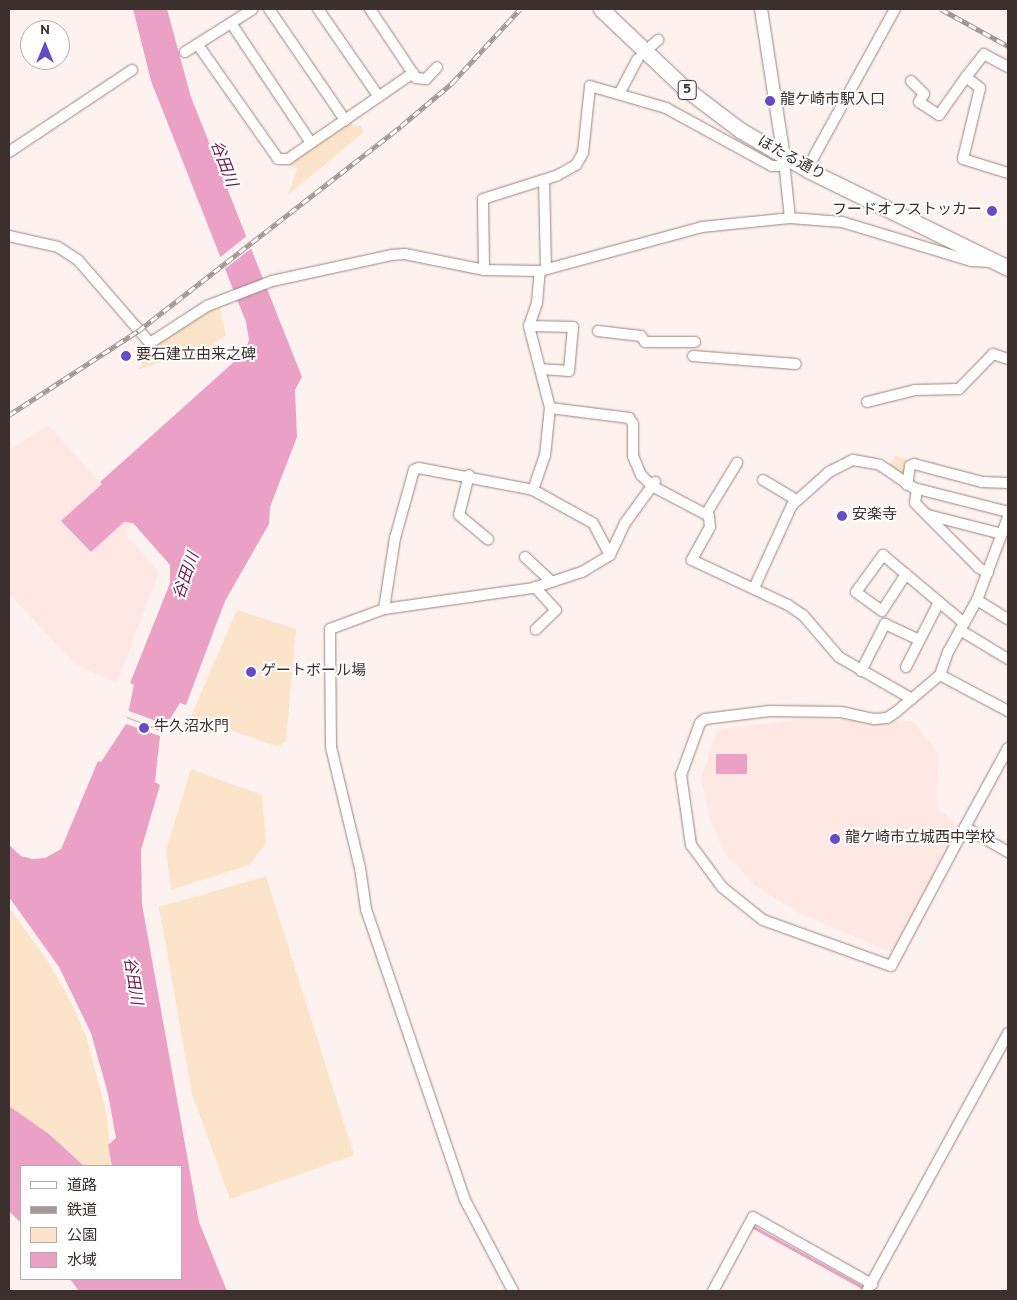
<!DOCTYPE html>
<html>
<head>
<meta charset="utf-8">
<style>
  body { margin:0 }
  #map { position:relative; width:1017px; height:1300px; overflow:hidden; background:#fef2f0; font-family:Overpass,"Noto Sans JP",sans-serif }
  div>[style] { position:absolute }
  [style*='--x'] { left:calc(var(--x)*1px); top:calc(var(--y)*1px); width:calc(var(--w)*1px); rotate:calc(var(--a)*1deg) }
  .built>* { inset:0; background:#ffe8e3 }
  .green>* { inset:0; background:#fbe4c9 }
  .water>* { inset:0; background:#eba1c5; transform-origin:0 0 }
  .pier>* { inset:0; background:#fef2f0 }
  .stream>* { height:2.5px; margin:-1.25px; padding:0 1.25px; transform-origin:1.25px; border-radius:1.25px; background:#eba1c5 }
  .roads { filter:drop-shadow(0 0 1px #9d837e) drop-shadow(0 0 1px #9d837e) }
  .minor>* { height:10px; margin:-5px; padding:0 5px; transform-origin:5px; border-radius:5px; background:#fff }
  .tertiary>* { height:12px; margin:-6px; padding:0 6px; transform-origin:6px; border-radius:6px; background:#fff }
  .primary>* { height:15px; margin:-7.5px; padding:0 7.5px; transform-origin:7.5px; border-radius:7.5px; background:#fff }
  .rail>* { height:4.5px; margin-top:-2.25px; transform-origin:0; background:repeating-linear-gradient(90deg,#fff 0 8px,#a29795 0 16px); box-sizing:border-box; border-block:1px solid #a29795 }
  .dots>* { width:14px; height:14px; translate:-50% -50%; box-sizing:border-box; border:2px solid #fff; border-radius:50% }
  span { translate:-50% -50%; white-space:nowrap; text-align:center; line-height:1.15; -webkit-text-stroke:4px #fff; paint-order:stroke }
  .shield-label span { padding:1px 4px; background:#fff; border:1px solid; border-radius:4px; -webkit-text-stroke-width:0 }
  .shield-label { font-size:14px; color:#3b302e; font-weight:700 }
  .poi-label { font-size:15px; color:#3b302e }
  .left { translate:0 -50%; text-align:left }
  .right { translate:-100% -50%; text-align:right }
  .street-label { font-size:15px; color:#3b302e }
  .water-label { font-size:16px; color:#6d184a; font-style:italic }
  .frame { position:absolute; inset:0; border:10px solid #3b302e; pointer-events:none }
  .legend { position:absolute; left:20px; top:1165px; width:162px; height:115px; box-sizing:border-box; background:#fff; border:1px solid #b1acab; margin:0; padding:6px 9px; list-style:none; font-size:15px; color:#3b302e }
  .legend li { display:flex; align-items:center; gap:10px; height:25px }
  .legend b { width:25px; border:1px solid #b1acab }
  .north { position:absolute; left:20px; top:20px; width:50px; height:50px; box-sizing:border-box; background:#fff; border:1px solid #b1acab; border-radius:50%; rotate:0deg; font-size:14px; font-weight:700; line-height:20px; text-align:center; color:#3b302e }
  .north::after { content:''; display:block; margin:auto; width:18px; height:22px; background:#654bc4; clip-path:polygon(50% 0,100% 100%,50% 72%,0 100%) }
</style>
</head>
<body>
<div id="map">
  <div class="built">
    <i style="clip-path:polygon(49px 425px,134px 521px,125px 533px,159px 572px,117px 683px,82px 668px,71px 660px,9px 593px,9px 449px)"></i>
    <i style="clip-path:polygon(806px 719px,913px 721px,939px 754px,937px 809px,959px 824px,893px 953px,799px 913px,757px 887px,725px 854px,710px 821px,701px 778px,718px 729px)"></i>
  </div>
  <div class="green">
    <i style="clip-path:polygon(351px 121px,354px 127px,360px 125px,364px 132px,288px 195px,297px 168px,286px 164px)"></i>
    <i style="clip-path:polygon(219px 305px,226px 335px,200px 354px,185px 354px,138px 370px,153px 345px)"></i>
    <i style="clip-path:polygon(895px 455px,907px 459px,903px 475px,899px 477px,887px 464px,892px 463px)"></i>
    <i style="clip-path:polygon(237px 610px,296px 629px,286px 741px,278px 747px,191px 716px)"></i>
    <i style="clip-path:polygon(191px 769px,262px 795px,266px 844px,249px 865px,171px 890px,166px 850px)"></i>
    <i style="clip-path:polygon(266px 876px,354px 1155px,230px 1199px,192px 1094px,159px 907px)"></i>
    <i style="clip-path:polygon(9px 907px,49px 963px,70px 1000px,86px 1036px,106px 1111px,112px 1166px,84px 1166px,49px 1134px,9px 1106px)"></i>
  </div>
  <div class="water">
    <i style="clip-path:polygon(133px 9px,167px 9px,191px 97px,302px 377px,295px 390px,297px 437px,270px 507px,269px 524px,225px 601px,186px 705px,180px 703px,162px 732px,127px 718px,134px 685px,130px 683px,170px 583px,170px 565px,133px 523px,124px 522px,91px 552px,61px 521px,102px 484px,100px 482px,245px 352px,249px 340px,246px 322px,151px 81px)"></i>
    <i style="clip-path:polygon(126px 724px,160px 736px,155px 782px,160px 785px,141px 850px,142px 904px,199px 1222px,227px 1291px,79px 1291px,70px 1279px,181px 1279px,181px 1166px,112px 1166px,108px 1145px,116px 1138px,108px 1094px,91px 1033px,59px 967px,9px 897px,9px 845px,21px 856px,32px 859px,45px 858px,61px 849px,98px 761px,101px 762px)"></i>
    <i style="left:716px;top:754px;width:31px;height:20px"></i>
    <i style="clip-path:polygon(9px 1106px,49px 1134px,84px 1166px,21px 1166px,21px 1223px,9px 1211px)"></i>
  </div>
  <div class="pier">
    <i style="clip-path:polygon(248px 235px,253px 247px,222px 271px,218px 259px)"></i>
    <i style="clip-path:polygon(126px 710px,170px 726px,166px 732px,125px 716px)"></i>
  </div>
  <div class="stream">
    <i style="--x:752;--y:1226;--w:128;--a:29"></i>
  </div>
  <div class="roads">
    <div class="minor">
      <i style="--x:269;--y:9;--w:135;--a:55.6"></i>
      <i style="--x:318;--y:9;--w:107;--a:55.3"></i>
      <i style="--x:370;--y:9;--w:83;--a:56.3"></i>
      <i style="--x:416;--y:78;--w:10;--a:6"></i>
      <i style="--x:426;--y:79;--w:16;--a:-47"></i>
      <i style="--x:231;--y:23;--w:144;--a:56.3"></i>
      <i style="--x:198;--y:45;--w:139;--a:54.9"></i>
      <i style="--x:278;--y:159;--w:10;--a:0"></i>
      <i style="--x:288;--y:159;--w:152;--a:-34.5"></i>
      <i style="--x:650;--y:47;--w:11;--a:-41"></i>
      <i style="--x:185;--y:52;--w:80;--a:-32.3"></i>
      <i style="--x:1008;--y:67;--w:27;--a:-152"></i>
      <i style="--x:984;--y:54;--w:29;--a:128"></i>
      <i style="--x:966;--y:77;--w:18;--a:38"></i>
      <i style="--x:980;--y:88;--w:73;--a:103.5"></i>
      <i style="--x:963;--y:159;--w:47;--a:17.3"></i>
      <i style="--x:911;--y:81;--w:18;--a:45"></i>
      <i style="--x:924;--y:94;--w:9;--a:122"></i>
      <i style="--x:919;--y:102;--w:24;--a:33"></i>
      <i style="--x:939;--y:115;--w:47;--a:-54.6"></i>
      <i style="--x:619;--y:94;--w:40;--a:-62"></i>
      <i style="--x:9;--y:152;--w:148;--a:-33.7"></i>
      <i style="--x:784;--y:161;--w:57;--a:84"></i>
      <i style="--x:807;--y:169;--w:183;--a:-61.2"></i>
      <i style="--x:544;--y:180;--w:89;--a:88.7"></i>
      <i style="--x:9;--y:236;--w:50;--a:12.7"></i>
      <i style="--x:58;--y:247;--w:24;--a:33"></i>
      <i style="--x:78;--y:260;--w:110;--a:49.1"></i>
      <i style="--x:150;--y:343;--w:68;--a:-33"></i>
      <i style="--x:207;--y:306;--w:70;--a:-21"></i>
      <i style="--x:272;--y:281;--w:122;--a:-12.3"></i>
      <i style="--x:391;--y:255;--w:14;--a:-4"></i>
      <i style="--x:405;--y:254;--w:81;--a:11.4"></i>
      <i style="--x:484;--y:270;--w:56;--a:1"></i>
      <i style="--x:540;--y:271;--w:168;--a:-15.2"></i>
      <i style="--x:702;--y:227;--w:88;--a:-5.8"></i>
      <i style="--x:790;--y:218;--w:52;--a:4.4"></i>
      <i style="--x:842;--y:222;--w:135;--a:16.8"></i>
      <i style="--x:971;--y:261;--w:20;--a:3"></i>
      <i style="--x:484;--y:270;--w:71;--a:-90.8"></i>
      <i style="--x:483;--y:199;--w:77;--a:-17.5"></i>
      <i style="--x:556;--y:176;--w:23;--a:-29"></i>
      <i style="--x:576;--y:165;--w:14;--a:-60"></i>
      <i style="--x:583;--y:153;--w:67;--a:-84"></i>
      <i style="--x:590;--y:86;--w:79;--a:16.1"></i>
      <i style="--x:666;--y:108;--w:121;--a:28.7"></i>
      <i style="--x:772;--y:166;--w:13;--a:0"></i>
      <i style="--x:529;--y:326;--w:44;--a:1.3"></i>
      <i style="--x:573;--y:327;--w:44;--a:95.2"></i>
      <i style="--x:569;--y:371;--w:27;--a:-176"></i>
      <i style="--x:598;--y:331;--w:43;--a:6.6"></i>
      <i style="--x:641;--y:336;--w:7;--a:56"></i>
      <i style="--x:645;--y:342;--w:50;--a:0"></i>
      <i style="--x:693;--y:356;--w:103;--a:4.4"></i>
      <i style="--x:867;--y:402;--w:49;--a:-14"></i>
      <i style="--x:915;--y:390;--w:44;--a:-1.3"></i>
      <i style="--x:959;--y:389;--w:49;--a:-45.8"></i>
      <i style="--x:993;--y:354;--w:16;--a:18"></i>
      <i style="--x:550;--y:408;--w:80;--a:7.2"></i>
      <i style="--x:629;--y:418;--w:7;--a:56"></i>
      <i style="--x:633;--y:424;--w:32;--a:90"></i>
      <i style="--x:633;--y:456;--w:21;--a:67"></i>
      <i style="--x:641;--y:475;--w:16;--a:45"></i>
      <i style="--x:652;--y:486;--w:64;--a:27.8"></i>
      <i style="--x:709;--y:516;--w:11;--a:85"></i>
      <i style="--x:710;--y:527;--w:38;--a:119"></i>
      <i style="--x:692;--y:560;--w:106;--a:25.1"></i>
      <i style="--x:788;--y:605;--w:18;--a:34"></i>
      <i style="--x:803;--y:615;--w:55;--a:49.4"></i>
      <i style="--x:839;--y:657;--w:84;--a:29.9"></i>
      <i style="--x:469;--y:475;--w:41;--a:104"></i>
      <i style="--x:459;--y:515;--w:38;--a:40"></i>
      <i style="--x:763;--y:480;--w:39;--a:31"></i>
      <i style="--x:907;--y:485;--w:19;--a:-81"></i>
      <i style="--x:910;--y:466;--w:4;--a:-27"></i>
      <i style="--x:914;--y:464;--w:70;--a:14.8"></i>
      <i style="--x:982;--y:482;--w:26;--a:2"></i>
      <i style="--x:917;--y:489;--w:14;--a:98"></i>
      <i style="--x:915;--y:503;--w:91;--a:45.4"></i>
      <i style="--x:979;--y:568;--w:10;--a:29"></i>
      <i style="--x:533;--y:490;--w:36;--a:-71"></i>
      <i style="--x:545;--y:456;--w:48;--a:-84.1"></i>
      <i style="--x:550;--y:408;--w:85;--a:-104.4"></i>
      <i style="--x:529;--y:326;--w:24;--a:-71"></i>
      <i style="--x:537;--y:303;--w:32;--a:-85"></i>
      <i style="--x:706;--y:514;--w:60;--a:-58.7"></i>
      <i style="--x:928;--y:515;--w:76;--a:14.4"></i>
      <i style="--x:525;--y:557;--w:35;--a:43"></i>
      <i style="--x:906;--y:574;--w:44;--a:123"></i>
      <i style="--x:882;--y:611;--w:32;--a:-144"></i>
      <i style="--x:856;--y:592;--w:46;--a:-53.9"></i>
      <i style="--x:883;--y:555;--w:106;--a:40"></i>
      <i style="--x:535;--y:587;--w:31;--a:48"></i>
      <i style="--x:556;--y:610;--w:28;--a:136"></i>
      <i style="--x:754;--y:588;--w:91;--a:-65.4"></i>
      <i style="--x:792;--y:505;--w:50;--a:-41.7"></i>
      <i style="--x:829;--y:472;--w:27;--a:-27"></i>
      <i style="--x:853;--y:460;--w:27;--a:10"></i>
      <i style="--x:880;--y:465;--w:41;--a:34.1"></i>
      <i style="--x:914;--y:488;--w:97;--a:14.3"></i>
      <i style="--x:977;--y:600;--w:36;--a:32"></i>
      <i style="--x:384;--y:609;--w:72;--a:-81.2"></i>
      <i style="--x:395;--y:538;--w:71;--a:-74.4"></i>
      <i style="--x:414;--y:470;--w:5;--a:-22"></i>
      <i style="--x:419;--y:468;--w:116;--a:10.9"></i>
      <i style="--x:533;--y:490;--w:68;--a:28.8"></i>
      <i style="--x:593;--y:523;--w:36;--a:62"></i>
      <i style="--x:960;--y:630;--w:56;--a:31.1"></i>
      <i style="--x:906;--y:667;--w:73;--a:-63.1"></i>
      <i style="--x:861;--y:671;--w:53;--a:-62.9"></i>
      <i style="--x:885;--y:624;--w:38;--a:25"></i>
      <i style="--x:940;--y:675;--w:77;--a:27.9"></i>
      <i style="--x:1008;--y:748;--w:90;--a:118.6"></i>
      <i style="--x:965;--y:827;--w:50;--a:30.2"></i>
      <i style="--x:965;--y:827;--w:157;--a:118"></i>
      <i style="--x:891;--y:966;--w:136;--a:-160.2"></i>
      <i style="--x:763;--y:920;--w:53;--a:-141.2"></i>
      <i style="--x:722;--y:887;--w:52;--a:-126.4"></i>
      <i style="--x:691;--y:845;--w:71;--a:-98.1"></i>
      <i style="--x:681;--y:775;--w:55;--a:-69.9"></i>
      <i style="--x:700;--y:723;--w:6;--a:-39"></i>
      <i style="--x:705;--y:719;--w:65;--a:-7"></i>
      <i style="--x:770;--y:711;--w:71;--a:0.8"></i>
      <i style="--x:841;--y:712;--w:35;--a:12"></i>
      <i style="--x:875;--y:719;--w:12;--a:-5"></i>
      <i style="--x:887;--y:718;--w:11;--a:-34"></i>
      <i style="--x:896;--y:712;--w:57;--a:-40.1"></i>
      <i style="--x:940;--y:675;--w:24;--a:-71"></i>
      <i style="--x:948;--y:652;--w:60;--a:-60.9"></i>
      <i style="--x:977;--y:600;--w:89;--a:-69.5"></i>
      <i style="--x:513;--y:1291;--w:103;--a:-117.8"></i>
      <i style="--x:465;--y:1200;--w:307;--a:-108.8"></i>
      <i style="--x:366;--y:909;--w:41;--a:-98.3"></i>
      <i style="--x:360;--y:868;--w:124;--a:-103.5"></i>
      <i style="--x:331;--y:747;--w:118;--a:-90.5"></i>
      <i style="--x:330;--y:629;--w:58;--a:-20.3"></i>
      <i style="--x:384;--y:609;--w:150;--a:-8"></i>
      <i style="--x:533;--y:588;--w:52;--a:-18.1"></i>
      <i style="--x:582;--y:572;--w:33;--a:-31"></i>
      <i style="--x:610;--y:555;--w:35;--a:-65"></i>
      <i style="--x:625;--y:523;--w:51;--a:-53.8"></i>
      <i style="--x:713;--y:1291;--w:84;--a:-61.6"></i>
      <i style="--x:753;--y:1217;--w:137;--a:29.4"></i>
      <i style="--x:867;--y:1291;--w:294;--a:-61.3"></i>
    </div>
    <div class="tertiary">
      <i style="--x:761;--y:9;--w:150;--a:81.2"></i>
    </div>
    <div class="primary">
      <i style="--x:601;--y:9;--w:112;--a:43.5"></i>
      <i style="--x:682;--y:86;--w:73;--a:37.2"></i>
      <i style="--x:740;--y:130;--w:81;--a:30.4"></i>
      <i style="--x:810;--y:171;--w:220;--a:26.1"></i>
    </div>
  </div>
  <div class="rail">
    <i style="--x:941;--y:9;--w:77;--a:28.9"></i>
    <i style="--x:9;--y:415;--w:154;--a:-33.1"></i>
    <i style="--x:138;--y:331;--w:333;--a:-37.9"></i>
    <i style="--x:401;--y:126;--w:67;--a:-40.1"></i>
    <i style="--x:452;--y:83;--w:100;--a:-47.4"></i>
  </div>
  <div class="dots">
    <i style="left:770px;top:101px;background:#654bc4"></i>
    <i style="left:992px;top:211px;background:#654bc4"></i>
    <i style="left:126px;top:356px;background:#654bc4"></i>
    <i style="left:842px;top:516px;background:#654bc4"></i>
    <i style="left:251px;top:672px;background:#654bc4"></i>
    <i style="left:144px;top:728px;background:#654bc4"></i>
    <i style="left:835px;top:839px;background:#654bc4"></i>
  </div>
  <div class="shield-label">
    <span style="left:687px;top:90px">5</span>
  </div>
  <div class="poi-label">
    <span class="left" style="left:780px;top:101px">龍ケ崎市駅入口</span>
    <span class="right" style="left:982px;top:211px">フードオフストッカー</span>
    <span class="left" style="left:136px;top:356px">要石建立由来之碑</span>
    <span class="left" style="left:852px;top:516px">安楽寺</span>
    <span class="left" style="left:261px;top:672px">ゲートボール場</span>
    <span class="left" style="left:154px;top:728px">牛久沼水門</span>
    <span class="left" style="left:845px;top:839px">龍ケ崎市立城西中学校</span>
  </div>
  <div class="street-label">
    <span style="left:791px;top:159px;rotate:29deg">ほたる通り</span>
  </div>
  <div class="water-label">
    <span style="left:223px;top:164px;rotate:69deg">谷田川</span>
    <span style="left:187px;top:576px;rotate:-71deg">谷田川</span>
    <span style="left:132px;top:981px;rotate:81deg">谷田川</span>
  </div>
  <div class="frame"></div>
  <ul class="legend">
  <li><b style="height:6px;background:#fff"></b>道路</li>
  <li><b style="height:6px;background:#a29795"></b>鉄道</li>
  <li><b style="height:14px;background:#fbe4c9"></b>公園</li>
  <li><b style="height:14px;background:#eba1c5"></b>水域</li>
  </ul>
  <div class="north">N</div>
</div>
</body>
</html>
